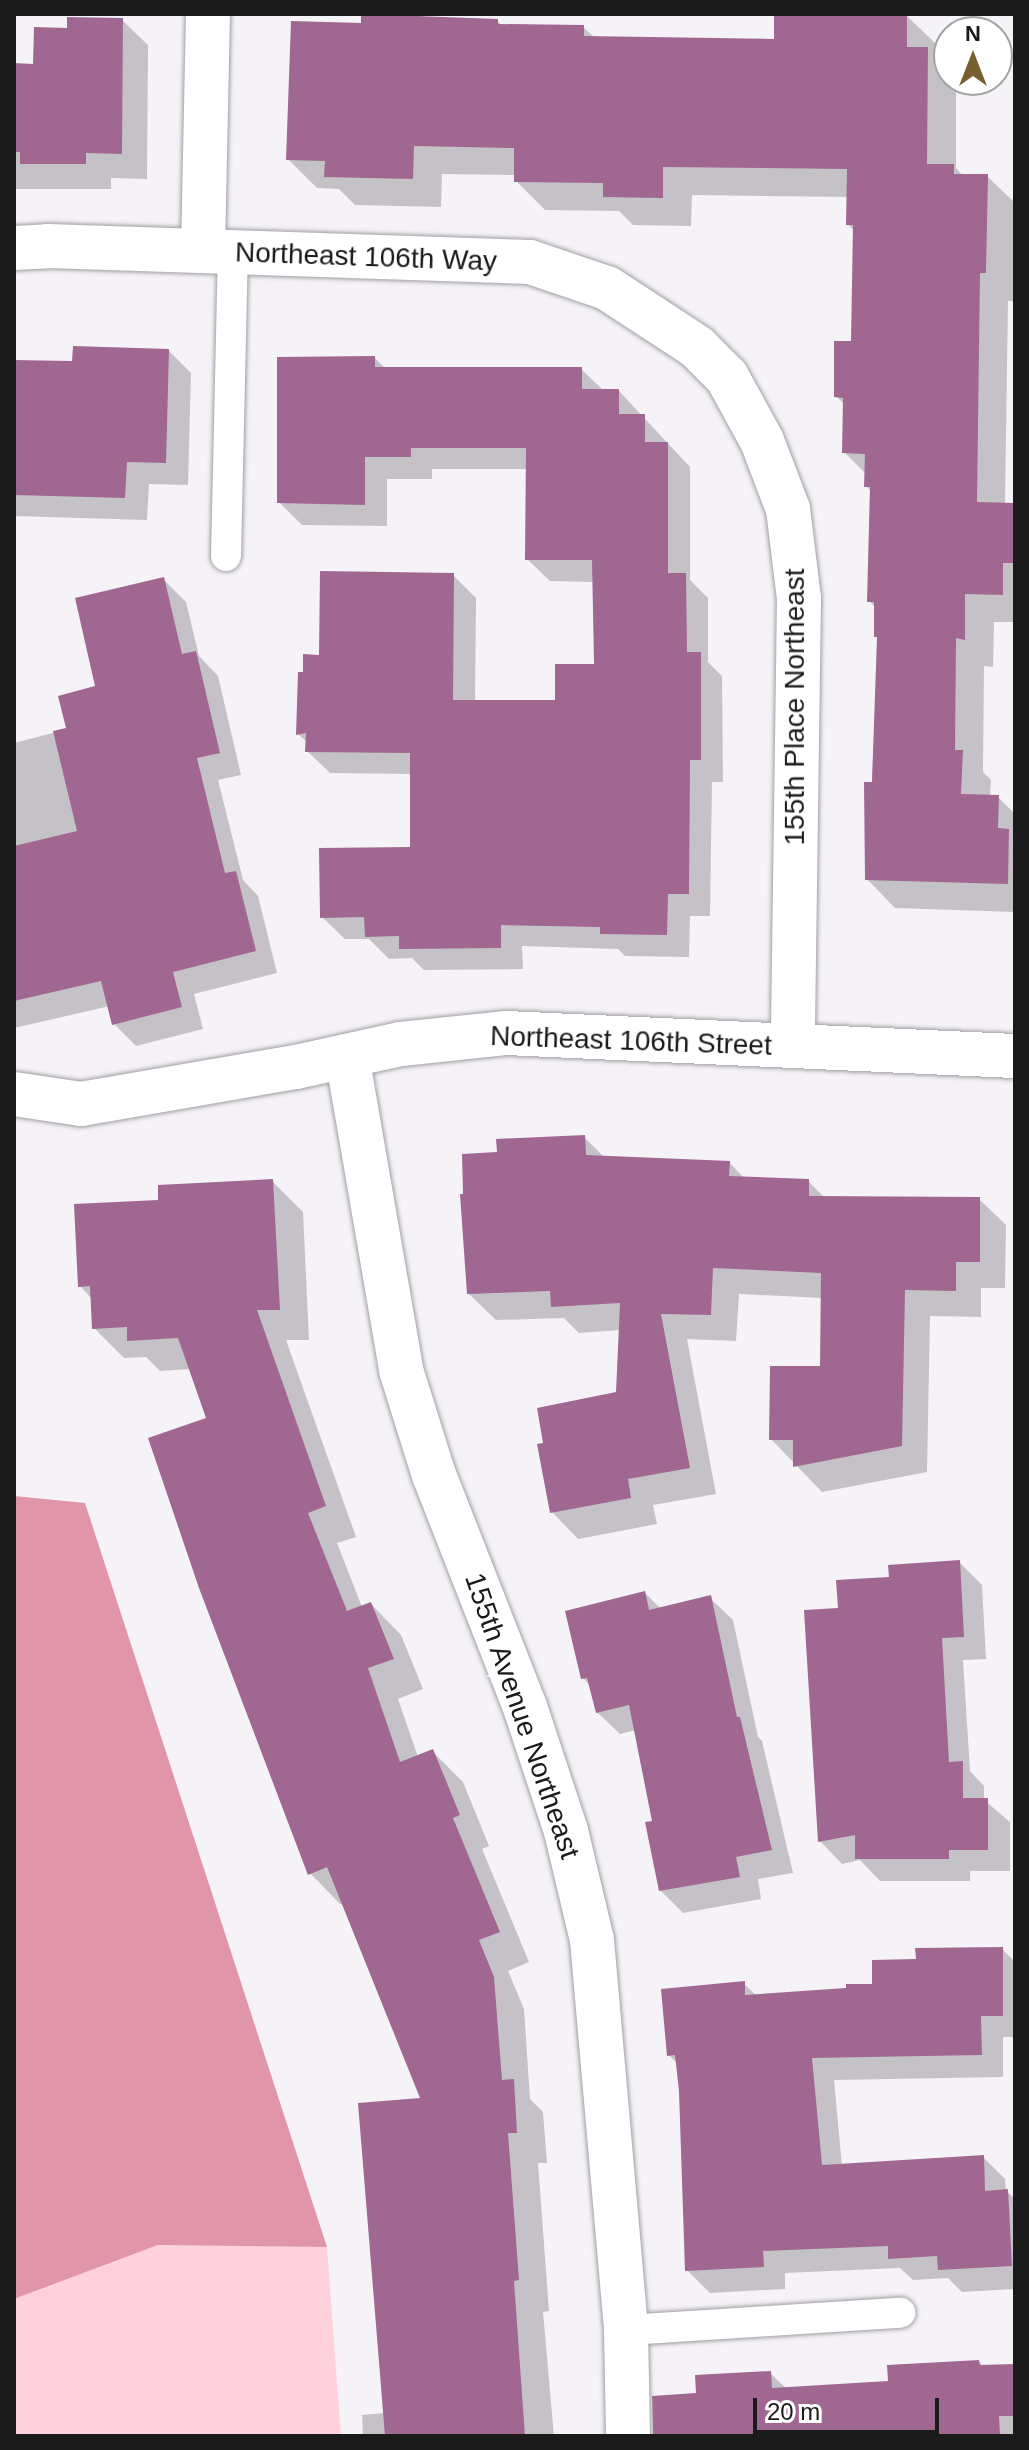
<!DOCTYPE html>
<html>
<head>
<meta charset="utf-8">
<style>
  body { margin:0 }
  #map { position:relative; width:1029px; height:2450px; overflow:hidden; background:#f6f3f8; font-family:Helvetica,sans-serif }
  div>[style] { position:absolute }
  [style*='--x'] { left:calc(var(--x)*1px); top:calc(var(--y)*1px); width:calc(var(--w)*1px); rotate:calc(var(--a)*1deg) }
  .green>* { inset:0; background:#ffd1dc }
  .forest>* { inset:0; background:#e095a8 }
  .shadow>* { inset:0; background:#0003 }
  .building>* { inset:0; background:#a06791 }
  .roads { filter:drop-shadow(0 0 2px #a19fa3) drop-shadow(0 0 2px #a19fa3) }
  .service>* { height:30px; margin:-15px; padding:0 15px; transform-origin:15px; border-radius:15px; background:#fff }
  .minor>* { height:44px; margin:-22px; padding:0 22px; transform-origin:22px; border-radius:22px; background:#fff }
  span { translate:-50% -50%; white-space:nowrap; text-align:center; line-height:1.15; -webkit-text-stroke:8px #fff; paint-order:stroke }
  .street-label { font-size:28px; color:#1a1a1b }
  .frame { position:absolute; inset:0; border:16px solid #1a1a1b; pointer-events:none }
  .north { position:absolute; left:933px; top:16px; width:80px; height:80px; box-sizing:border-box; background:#fff; border:2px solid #a3a3a4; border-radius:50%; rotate:0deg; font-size:22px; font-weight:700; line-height:32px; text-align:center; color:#1a1a1b }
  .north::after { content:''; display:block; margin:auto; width:28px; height:36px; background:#785f30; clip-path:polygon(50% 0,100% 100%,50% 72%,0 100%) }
  .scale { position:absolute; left:753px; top:2398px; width:186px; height:36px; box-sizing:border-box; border:4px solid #1a1a1b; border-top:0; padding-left:10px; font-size:24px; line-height:28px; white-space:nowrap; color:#1a1a1b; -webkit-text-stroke:6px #fff; paint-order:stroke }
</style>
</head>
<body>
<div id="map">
  <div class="green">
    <i style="clip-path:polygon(158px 2245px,327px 2247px,341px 2436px,14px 2436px,14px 2299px)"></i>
  </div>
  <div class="forest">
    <i style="clip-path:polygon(14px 1496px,85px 1503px,327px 2247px,158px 2245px,14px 2299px)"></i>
  </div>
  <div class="shadow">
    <i style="clip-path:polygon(363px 14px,421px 14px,426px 19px,497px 21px,503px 26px,583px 27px,595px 38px,776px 41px,776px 14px,906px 15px,935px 43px,935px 56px,949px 70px,949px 80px,956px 80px,956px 168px,963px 176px,987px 176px,1015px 203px,1015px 301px,1008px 301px,1005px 504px,1015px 506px,1015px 622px,994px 622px,993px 667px,984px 666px,983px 772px,991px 780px,990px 797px,998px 797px,1015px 814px,1015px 912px,895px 908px,867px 879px,879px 640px,876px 608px,869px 601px,872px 492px,866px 486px,866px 474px,844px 452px,845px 405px,836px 396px,853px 343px,855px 231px,848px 225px,849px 197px,692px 195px,691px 226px,633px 225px,619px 211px,545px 210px,516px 181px,516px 175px,442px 174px,441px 207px,355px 205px,339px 189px,317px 188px,288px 159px,363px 25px)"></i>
    <i style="clip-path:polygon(122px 20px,148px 45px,147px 179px,111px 178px,111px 189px,14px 189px,14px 65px,35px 66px,69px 30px)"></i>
    <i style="clip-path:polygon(169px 351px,191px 373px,188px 485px,149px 484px,147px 520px,14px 516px,14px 362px,74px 363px)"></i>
    <i style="clip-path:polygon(375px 358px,386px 369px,581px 369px,604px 391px,619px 391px,690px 467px,690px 580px,708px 598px,708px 662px,722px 676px,723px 782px,712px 782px,710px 916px,690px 916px,689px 957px,625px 956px,618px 949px,522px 946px,523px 969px,424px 970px,412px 958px,389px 959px,369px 939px,345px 939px,322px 917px,412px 849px,412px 774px,330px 773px,307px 751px,308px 743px,298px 734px,305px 674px,321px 657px,453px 575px,476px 598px,475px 702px,557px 702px,596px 666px,595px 582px,550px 581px,527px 559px,528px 469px,432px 469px,432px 479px,387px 479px,387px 526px,302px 525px,279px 502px)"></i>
    <i style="clip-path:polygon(163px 579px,186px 602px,199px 656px,218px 676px,241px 775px,218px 780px,243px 880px,258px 896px,277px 973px,194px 994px,203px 1029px,136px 1046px,114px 1024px,110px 1006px,14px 1028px,14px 743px,68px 729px)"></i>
    <i style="clip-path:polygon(584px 1137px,605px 1158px,729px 1162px,745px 1179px,808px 1181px,825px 1198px,979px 1199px,1006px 1225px,1005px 1288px,981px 1288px,981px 1317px,930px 1316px,927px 1472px,822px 1492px,771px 1439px,822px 1368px,823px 1298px,739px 1294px,736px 1341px,687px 1339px,716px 1494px,653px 1505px,657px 1524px,578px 1539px,552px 1512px,545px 1444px,618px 1394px,621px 1330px,579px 1333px,564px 1318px,496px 1320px,469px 1294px,499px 1154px)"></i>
    <i style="clip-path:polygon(272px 1181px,303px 1212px,309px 1340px,286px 1340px,356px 1537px,337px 1543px,362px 1607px,371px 1604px,401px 1635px,423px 1689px,398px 1699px,418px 1757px,432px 1751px,463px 1782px,489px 1846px,482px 1849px,529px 1962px,508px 1971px,524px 2009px,530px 2099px,543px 2112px,547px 2163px,538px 2163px,549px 2311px,543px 2312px,554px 2436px,363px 2436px,362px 2415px,385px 2413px,423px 2099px,344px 1903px,340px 1904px,310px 1873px,208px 1419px,191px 1369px,160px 1371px,146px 1357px,124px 1358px,94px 1328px,92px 1299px,80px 1286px,160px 1202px)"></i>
    <i style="clip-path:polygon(959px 1562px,982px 1585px,986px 1659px,963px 1660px,970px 1771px,984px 1786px,984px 1800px,1010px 1822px,1010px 1871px,970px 1871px,970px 1881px,880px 1881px,860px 1860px,842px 1864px,820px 1841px,840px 1610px,891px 1579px)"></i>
    <i style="clip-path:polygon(645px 1593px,661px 1609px,710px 1598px,733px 1620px,758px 1737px,762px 1741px,793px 1873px,758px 1879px,761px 1899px,683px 1913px,660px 1890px,654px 1822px,636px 1730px,620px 1734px,597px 1712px,591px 1687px,583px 1678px)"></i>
    <i style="clip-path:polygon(1002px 1949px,1015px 1962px,1015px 2037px,1003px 2037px,1003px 2077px,834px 2080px,842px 2166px,983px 2157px,1005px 2179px,1006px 2191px,1015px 2199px,1015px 2289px,962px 2292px,948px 2278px,913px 2280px,900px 2268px,785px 2273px,785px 2289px,710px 2293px,687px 2270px,678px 2064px,669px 2055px,744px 1984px,757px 1996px,874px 1986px,918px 1961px)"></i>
    <i style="clip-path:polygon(979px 2362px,983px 2367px,1015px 2366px,1015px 2436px,701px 2436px,770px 2373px,787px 2389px,890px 2383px)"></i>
  </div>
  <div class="building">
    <i style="clip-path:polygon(361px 14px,498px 19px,498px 24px,584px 25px,584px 36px,774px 39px,774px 14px,907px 14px,907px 47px,928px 47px,927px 164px,954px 164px,954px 174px,988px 174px,986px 273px,980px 273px,977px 502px,1015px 503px,1013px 563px,1003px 563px,1003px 595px,965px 594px,965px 640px,956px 638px,955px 750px,963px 750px,961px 794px,999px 795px,998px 828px,1009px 829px,1008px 884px,865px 880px,864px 782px,872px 782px,877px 637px,874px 637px,874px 602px,867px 602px,870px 487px,864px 487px,865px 454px,842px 453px,843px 398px,834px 397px,834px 341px,851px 341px,853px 225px,846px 225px,847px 169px,663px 167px,663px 198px,603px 197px,603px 183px,514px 182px,514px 148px,414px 146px,413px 179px,324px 177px,325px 161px,286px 160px,291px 21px,361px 23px)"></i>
    <i style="clip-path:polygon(67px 17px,123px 18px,122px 154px,86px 153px,86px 164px,20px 164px,20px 152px,14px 152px,14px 63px,33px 64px,34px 27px,67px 28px)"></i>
    <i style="clip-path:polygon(73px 346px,169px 349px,166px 463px,127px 462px,125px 498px,14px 495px,14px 360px,72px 361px)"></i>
    <i style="clip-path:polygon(375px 356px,375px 367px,582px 367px,582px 389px,619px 389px,619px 414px,645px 414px,645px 442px,668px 442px,668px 573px,686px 573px,687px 652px,701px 652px,701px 760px,690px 760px,689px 894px,668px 894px,667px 935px,600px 934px,600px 927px,501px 925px,501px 948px,399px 949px,399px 936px,365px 937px,364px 917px,320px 918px,319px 848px,410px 847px,410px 753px,305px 752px,306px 733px,296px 735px,298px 672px,303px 672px,303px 654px,319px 655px,320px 571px,454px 573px,453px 700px,555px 700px,555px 664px,594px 664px,592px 560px,525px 560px,526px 448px,411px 448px,411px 457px,365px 457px,365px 505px,277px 503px,277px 357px)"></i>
    <i style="clip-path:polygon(164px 577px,182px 654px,196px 651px,220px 753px,197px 758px,225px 873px,236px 871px,256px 951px,173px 972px,182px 1007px,112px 1025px,101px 981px,14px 1001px,14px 846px,77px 831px,53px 731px,66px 728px,58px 696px,95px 686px,75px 598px)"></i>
    <i style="clip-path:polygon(585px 1135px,586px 1155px,730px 1161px,729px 1176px,809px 1179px,809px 1196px,980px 1197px,980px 1262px,956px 1262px,956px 1291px,905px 1290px,902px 1446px,793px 1467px,793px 1440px,769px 1440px,770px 1366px,820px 1366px,821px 1273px,713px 1268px,711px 1315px,661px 1314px,690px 1468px,628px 1479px,631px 1498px,550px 1513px,537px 1444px,543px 1443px,537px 1408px,616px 1392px,620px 1303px,551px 1307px,550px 1291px,467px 1294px,460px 1194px,463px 1194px,462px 1154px,497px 1152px,496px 1139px)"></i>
    <i style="clip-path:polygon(273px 1179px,280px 1310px,257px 1310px,326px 1506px,308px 1513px,347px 1611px,371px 1602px,394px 1659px,368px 1668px,400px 1762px,433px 1749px,460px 1815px,453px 1818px,500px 1932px,479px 1940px,494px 1977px,502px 2080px,514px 2079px,517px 2133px,508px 2133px,519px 2280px,514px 2281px,525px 2436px,385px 2436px,358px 2103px,420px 2098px,327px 1867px,308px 1875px,199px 1588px,148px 1438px,206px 1418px,178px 1338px,127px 1341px,127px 1327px,92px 1329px,90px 1286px,78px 1287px,74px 1204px,158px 1200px,158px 1185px)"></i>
    <i style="clip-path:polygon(960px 1560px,964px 1637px,942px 1638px,949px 1762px,963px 1761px,963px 1798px,988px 1798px,988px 1850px,949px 1850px,949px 1859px,855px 1859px,855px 1835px,818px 1842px,804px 1610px,838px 1608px,836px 1580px,889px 1577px,888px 1565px)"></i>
    <i style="clip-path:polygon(645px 1591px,649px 1610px,711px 1595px,737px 1717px,740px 1717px,772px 1850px,736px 1857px,740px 1877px,659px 1891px,645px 1822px,652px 1821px,629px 1705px,596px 1713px,587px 1678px,581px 1679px,565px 1611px)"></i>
    <i style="clip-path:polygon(1003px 1947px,1003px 2016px,981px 2016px,982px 2055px,812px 2058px,822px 2165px,984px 2155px,985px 2191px,1008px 2189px,1012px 2266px,938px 2270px,937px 2256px,888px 2259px,888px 2246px,763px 2251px,764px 2267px,685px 2271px,679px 2091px,675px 2055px,667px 2056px,661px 1989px,745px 1981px,745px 1995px,846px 1988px,846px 1984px,872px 1984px,872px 1960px,916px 1959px,915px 1948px)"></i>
    <i style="clip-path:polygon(979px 2360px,980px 2365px,1015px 2364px,1015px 2416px,999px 2416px,1000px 2436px,653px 2436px,652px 2396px,696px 2393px,695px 2375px,771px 2371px,772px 2388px,888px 2381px,887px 2365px)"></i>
  </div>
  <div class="roads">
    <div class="service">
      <i style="--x:226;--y:556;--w:304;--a:-88.7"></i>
      <i style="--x:626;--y:2330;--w:275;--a:-3.6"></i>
    </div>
    <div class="minor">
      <i style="--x:14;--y:248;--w:34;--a:-3"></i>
      <i style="--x:48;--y:246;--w:482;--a:1.9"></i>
      <i style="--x:530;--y:262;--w:81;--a:18.7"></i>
      <i style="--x:607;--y:288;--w:108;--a:33.2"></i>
      <i style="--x:697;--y:347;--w:42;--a:45"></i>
      <i style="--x:727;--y:377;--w:73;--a:61.3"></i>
      <i style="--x:762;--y:441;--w:73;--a:69.1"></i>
      <i style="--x:788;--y:509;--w:90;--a:83"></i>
      <i style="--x:799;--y:598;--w:447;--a:90.8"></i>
      <i style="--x:203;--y:251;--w:237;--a:-88.8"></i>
      <i style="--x:347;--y:1056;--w:319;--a:80.2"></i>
      <i style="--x:401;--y:1370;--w:110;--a:72.6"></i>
      <i style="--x:434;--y:1475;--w:249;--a:68.6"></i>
      <i style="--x:525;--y:1707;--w:131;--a:71.7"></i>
      <i style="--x:566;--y:1831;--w:112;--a:76.6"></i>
      <i style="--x:592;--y:1940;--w:391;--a:85"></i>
      <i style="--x:626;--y:2330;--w:106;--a:88.9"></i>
      <i style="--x:14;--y:1094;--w:68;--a:8.5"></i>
      <i style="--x:81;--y:1104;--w:218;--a:-9.8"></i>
      <i style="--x:296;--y:1067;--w:107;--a:-12.4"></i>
      <i style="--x:401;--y:1044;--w:106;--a:-6"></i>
      <i style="--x:506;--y:1033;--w:510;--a:2.59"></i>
    </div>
  </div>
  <div class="street-label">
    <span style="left:366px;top:257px;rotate:2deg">Northeast 106th Way</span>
    <span style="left:795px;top:707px;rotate:-90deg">155th Place Northeast</span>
    <span style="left:631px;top:1041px;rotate:2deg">Northeast 106th Street</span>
    <span style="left:522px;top:1716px;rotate:71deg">155th Avenue Northeast</span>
  </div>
  <div class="frame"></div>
  <div class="north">N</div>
  <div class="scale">20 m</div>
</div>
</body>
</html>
